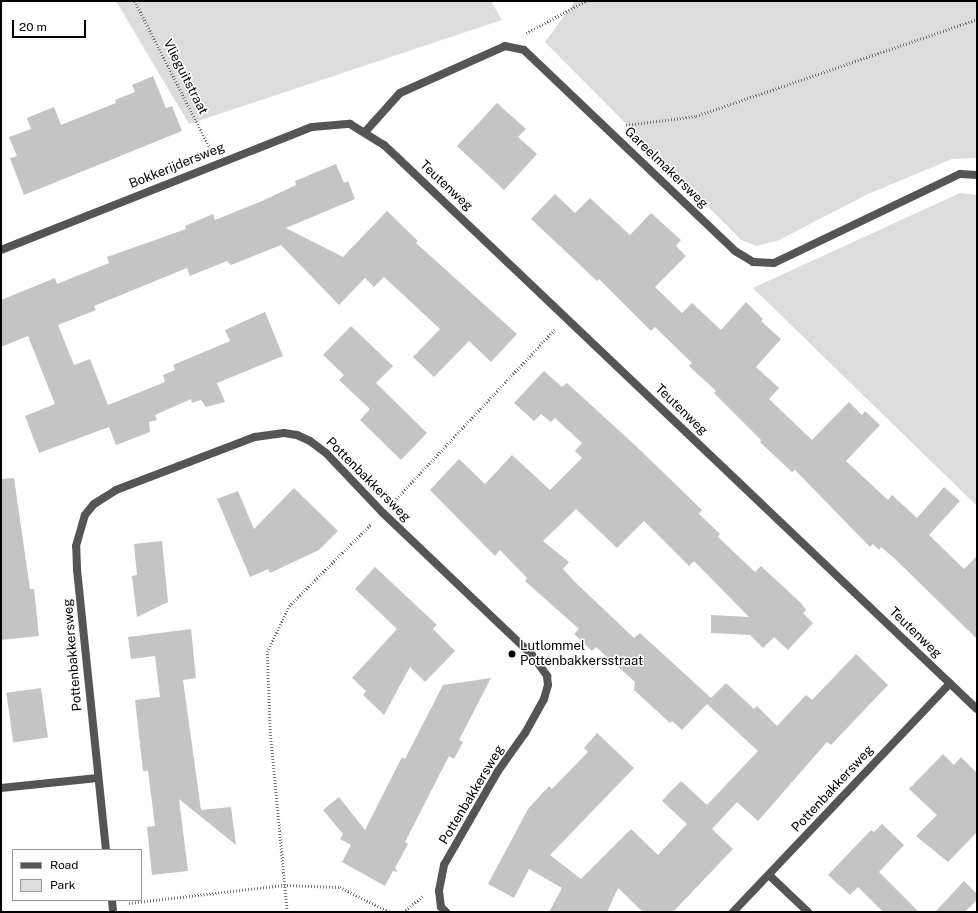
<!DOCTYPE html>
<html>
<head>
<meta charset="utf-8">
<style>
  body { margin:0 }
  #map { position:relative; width:978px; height:913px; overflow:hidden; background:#fff; font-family:"Public Sans",sans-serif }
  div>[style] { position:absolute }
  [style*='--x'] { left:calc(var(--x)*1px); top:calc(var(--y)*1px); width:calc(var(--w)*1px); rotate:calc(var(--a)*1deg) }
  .green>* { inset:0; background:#dcdcdc }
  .building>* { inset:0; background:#c4c4c4; transform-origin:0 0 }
  .path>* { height:2.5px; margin-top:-1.25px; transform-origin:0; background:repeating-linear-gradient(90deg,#777 0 1px,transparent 0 3px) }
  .minor>* { height:8px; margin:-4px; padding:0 4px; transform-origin:4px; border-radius:4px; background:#555 }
  .dots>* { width:11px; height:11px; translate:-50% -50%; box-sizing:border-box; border:2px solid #fff; border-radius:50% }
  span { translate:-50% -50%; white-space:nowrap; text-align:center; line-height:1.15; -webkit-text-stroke:3px #fff; paint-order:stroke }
  .street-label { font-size:13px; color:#000 }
  .poi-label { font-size:13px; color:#000 }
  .left { translate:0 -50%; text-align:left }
  .frame { position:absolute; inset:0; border:2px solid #000; pointer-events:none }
  .legend { position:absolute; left:12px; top:849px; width:130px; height:52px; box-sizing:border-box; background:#fff; border:1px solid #999; margin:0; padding:5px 7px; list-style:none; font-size:12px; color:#000 }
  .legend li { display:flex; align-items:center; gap:8px; height:20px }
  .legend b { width:20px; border:1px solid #999 }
  .scale { position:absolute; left:12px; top:20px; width:74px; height:18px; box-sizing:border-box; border:2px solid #000; border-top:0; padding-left:5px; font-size:12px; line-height:14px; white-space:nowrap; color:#000; -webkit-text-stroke:3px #fff; paint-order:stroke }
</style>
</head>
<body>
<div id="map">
  <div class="green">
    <i style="clip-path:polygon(116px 1px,491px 1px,502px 20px,189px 124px)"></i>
    <i style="clip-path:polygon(575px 1px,977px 1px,977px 158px,952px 159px,868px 194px,779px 240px,757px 246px,741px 240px,545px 42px)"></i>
    <i style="clip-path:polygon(960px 193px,977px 195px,977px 506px,753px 288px)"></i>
  </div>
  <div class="building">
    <i style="clip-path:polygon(153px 76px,166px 108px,172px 106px,182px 131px,24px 195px,10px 158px,17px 156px,9px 137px,31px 129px,27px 118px,54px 107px,61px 125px,116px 103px,115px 100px,135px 92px,132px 85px)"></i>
    <i style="clip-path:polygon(497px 103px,526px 129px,518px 137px,537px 154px,504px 190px,457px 146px)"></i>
    <i style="clip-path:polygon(336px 164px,344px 183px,348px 181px,355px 199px,286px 228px,343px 257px,387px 211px,418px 241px,416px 243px,517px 334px,491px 362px,469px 341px,434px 377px,413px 357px,440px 329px,384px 277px,374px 287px,365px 278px,339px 305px,281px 245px,231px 265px,227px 261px,190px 276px,187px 268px,94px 306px,96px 310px,58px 325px,74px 365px,90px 359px,108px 405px,165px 382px,163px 375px,175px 370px,173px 365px,230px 341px,225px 330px,265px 312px,283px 356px,217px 383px,225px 402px,206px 407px,201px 400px,192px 403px,191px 399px,155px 415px,157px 420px,149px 422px,150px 432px,116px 445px,109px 427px,39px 453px,25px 416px,55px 404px,28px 336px,1px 347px,1px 300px,55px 278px,57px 284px,109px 263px,107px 257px,186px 229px,185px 226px,213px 214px,215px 220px,262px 201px,296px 185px,295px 181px)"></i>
    <i style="clip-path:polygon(555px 194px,575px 213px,590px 198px,630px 235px,651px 213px,681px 240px,676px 246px,686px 256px,655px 287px,682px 313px,692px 303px,721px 330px,746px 302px,763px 319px,761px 321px,781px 339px,756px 367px,779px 388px,769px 399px,812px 440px,849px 402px,862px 415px,865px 411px,880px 425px,846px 461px,888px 500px,892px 495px,917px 518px,944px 487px,960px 501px,929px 535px,964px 569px,977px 556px,977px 639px,894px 558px,881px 547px,879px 550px,873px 544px,870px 547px,795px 470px,792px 472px,760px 442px,761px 440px,714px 393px,716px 391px,689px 366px,692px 363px,655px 327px,651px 331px,599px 279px,597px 281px,531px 219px)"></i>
    <i style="clip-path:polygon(351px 326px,393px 366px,376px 383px,427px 433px,401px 460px,360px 420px,370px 409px,339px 380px,344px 375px,323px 355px)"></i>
    <i style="clip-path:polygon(544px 371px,562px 387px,567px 383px,637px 447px,702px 510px,699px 514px,720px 534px,718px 537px,755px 572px,761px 566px,801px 603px,806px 610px,803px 613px,813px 623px,788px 650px,774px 637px,763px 648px,750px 635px,711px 633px,711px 615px,749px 617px,694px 561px,689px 566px,644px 521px,617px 548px,576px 509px,543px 541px,569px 562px,563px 569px,575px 582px,634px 638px,640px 633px,711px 698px,726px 683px,754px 709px,757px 706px,777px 726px,806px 695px,812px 700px,856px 654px,888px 685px,831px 745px,827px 742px,758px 821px,737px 802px,712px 829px,733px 849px,673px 912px,643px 912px,618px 888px,607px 912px,549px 912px,562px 888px,529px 869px,514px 898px,488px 884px,528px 809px,549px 786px,552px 789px,588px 752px,584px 748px,597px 733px,634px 768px,550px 855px,581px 879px,631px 829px,658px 855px,687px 824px,662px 801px,671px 791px,681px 781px,707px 805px,758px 751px,707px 704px,682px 730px,672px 721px,670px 723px,634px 690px,635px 682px,596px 647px,592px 651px,574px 634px,579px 629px,525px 581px,527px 578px,500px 550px,495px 556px,430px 490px,459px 459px,485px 484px,512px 455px,550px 490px,582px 458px,575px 451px,582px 443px,555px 418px,551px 422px,541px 414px,534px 421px,514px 403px)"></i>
    <i style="clip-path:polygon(14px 478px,30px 589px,34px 589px,39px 636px,1px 640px,1px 479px)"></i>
    <i style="clip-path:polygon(294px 488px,338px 531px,319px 550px,270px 573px,268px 569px,250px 577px,217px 499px,238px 491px,254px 529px)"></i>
    <i style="clip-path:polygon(162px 541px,168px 602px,137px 617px,132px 576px,137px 575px,134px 544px)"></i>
    <i style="clip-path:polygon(375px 567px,437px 625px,433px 629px,455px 651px,425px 682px,410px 667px,384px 715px,363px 695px,366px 691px,352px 678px,397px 629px,355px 589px)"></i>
    <i style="clip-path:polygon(191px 629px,196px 678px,183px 680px,201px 810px,231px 807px,236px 845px,179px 799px,188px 871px,152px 875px,147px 827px,155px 826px,148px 771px,143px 771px,135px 700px,160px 697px,155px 656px,131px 659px,128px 637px)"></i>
    <i style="clip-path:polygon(491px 678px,459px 740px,463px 742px,454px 759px,449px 756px,405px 842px,408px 844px,395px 868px,398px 872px,393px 871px,385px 886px,342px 862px,351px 845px,340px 839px,343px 834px,323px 810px,339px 797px,365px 830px,402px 757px,405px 759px,443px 685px)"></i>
    <i style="left:41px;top:688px;width:50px;height:35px;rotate:82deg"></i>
    <i style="clip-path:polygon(943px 754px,954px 765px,961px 757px,977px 773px,977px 832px,948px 862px,916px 836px,937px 815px,909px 789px)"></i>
    <i style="clip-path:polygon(882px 824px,904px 845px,879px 872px,919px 912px,883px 912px,858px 887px,850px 895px,828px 875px,871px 830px,874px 832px)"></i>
    <i style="clip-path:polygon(964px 881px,977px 894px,977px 900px,965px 912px,935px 912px)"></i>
  </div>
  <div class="path">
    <i style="--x:135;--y:1;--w:167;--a:63"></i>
    <i style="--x:526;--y:33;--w:68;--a:-28.1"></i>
    <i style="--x:626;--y:125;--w:71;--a:-7.3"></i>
    <i style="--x:696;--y:116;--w:297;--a:-19"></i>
    <i style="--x:394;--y:501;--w:236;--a:-46.9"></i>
    <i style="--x:129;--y:903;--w:156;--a:-6.6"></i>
    <i style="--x:284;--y:885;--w:56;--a:2"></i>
    <i style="--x:340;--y:887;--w:56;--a:26.6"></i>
    <i style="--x:287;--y:912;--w:180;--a:-95.4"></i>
    <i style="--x:270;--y:733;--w:81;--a:-92.1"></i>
    <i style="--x:267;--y:652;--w:51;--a:-64.4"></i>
    <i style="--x:289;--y:606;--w:116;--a:-45"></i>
    <i style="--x:403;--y:912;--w:26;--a:-39"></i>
  </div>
  <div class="minor">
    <i style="--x:365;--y:132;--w:52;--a:-48.1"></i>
    <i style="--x:400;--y:93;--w:115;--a:-24.1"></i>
    <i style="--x:505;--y:46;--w:19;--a:12"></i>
    <i style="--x:524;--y:50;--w:291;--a:43.6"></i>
    <i style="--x:735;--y:251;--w:21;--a:31"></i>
    <i style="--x:753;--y:262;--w:21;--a:3"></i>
    <i style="--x:774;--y:263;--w:206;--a:-25.6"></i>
    <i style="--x:960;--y:174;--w:17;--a:3"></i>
    <i style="--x:1;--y:250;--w:334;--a:-21.6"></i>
    <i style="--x:312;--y:127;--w:38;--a:-5"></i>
    <i style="--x:350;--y:124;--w:40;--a:32"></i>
    <i style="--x:384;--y:145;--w:22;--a:43"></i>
    <i style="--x:400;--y:160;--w:796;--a:43.58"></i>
    <i style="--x:1;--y:788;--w:97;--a:-5.9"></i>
    <i style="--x:106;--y:850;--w:282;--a:-95.9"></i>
    <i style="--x:77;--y:569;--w:23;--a:-92"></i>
    <i style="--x:76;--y:546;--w:32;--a:-74"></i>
    <i style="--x:85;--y:515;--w:14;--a:-51"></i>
    <i style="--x:94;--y:504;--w:26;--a:-32"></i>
    <i style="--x:116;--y:490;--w:149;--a:-20.9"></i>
    <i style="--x:255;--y:437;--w:29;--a:-8"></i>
    <i style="--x:284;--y:433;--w:13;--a:9"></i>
    <i style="--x:297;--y:435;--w:14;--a:25"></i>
    <i style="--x:310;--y:441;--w:20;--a:37"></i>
    <i style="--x:326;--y:453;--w:83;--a:46.5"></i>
    <i style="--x:383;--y:513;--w:206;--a:43.6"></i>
    <i style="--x:532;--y:655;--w:26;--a:54"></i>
    <i style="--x:547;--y:676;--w:9;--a:84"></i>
    <i style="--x:548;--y:685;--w:15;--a:106"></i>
    <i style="--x:544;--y:699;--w:39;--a:119"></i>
    <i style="--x:525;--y:733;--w:47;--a:125.4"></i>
    <i style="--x:498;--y:771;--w:108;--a:119.9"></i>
    <i style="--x:444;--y:865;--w:26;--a:101"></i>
    <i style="--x:439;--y:891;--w:16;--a:83"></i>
    <i style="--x:441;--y:907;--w:7;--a:45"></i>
    <i style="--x:769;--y:875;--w:54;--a:43.5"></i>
    <i style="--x:112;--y:900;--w:12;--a:85"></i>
    <i style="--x:733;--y:912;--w:315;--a:-46.5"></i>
  </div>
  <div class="dots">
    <i style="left:512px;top:654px;background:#000"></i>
  </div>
  <div class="street-label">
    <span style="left:185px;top:77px;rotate:63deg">Vlieguitstraat</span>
    <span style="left:177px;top:166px;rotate:-22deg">Bokkerijdersweg</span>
    <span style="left:666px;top:168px;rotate:44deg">Gareelmakersweg</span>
    <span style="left:446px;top:186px;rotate:43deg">Teutenweg</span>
    <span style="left:681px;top:410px;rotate:44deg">Teutenweg</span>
    <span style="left:368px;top:480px;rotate:45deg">Pottenbakkersweg</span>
    <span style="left:915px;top:633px;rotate:44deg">Teutenweg</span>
    <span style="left:73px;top:655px;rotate:-95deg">Pottenbakkersweg</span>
    <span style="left:833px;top:789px;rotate:-47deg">Pottenbakkersweg</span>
    <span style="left:472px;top:795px;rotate:-59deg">Pottenbakkersweg</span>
  </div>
  <div class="poi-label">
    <span class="left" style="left:520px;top:654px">Lutlommel<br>Pottenbakkersstraat</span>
  </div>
  <div class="frame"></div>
  <ul class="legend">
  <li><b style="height:5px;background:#555"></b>Road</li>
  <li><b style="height:11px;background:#dcdcdc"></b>Park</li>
  </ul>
  <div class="scale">20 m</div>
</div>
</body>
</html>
